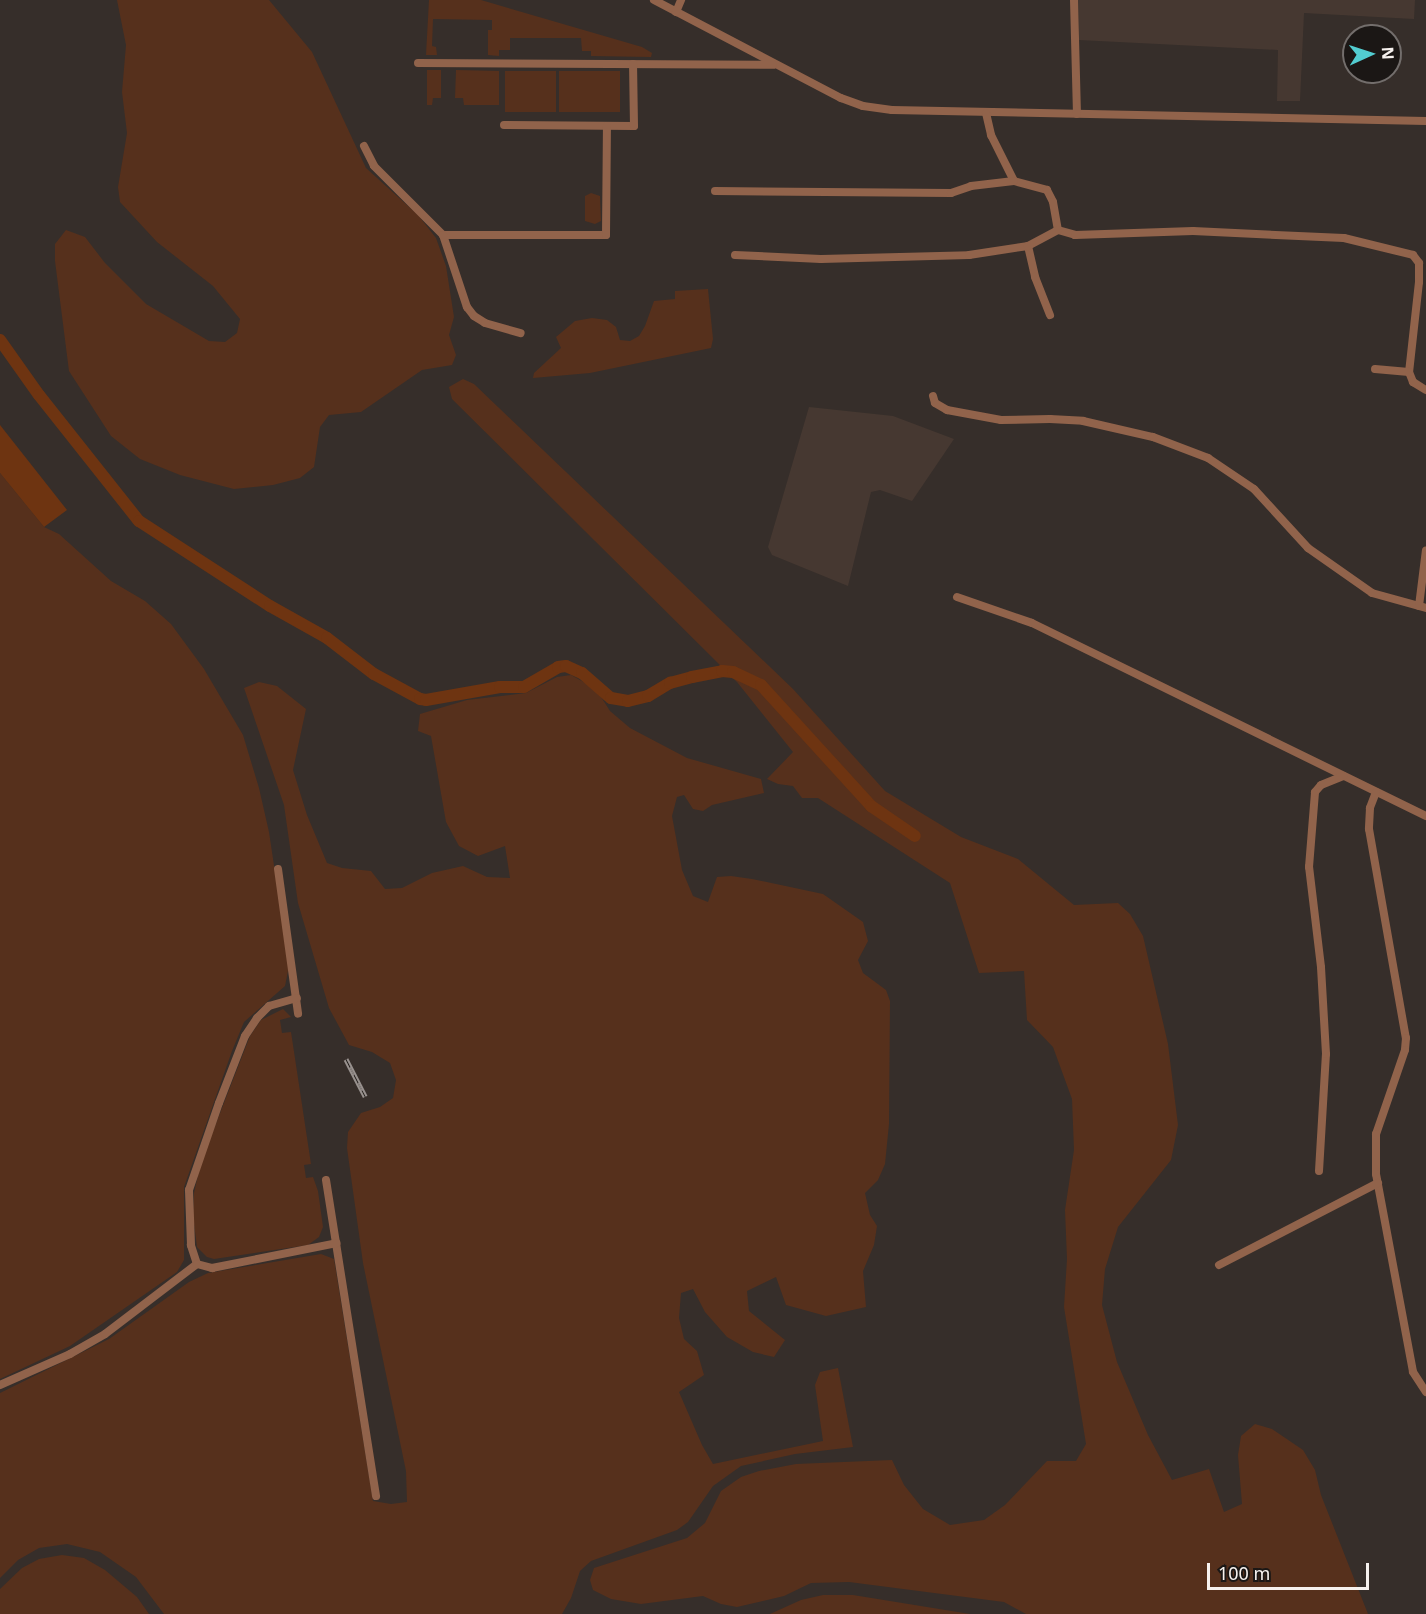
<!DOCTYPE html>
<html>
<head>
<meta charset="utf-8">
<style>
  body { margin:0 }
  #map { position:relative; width:1426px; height:1614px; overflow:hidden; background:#362e2a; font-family:"Noto Sans",sans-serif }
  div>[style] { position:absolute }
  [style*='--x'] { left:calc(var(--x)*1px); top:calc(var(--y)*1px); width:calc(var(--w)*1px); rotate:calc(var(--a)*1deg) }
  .built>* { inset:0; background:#463831 }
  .green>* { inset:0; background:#56301c; transform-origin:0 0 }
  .water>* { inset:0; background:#6e3411 }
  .canal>* { height:12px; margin:-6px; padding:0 6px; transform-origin:6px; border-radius:6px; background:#6e3411 }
  .street>* { height:8px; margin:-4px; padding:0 4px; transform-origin:4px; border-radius:4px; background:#91634b }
  .rail>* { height:5px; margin-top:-2.5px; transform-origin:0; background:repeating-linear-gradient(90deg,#1b1715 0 9px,#98918e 0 18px); box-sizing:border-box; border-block:2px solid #98918e }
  span { translate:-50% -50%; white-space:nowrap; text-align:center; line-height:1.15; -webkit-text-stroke:4.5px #1b1715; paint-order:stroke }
  .north { position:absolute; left:1342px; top:24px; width:60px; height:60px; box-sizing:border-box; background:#1b1715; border:2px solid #736e6c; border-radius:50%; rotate:87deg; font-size:16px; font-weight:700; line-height:24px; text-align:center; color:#f6f1ee }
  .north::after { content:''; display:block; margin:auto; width:21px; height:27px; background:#52ccd0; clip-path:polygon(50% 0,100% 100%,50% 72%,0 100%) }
  .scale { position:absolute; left:1207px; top:1563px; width:162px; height:27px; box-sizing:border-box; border:3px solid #f6f1ee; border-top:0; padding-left:8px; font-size:18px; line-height:21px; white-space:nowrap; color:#f6f1ee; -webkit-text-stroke:4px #1b1715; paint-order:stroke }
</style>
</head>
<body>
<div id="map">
  <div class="built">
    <i style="clip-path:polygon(1078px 0,1415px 0,1414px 19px,1304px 13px,1300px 101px,1277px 101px,1278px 50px,1079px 40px)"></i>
    <i style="clip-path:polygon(809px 407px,893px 416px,954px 439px,912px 501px,880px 490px,871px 492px,848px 586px,772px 555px,768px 547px)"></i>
  </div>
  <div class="green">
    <i style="clip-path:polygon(117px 0,269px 0,312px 52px,366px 168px,418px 215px,436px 238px,446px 266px,454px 317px,449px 335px,456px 355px,452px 365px,422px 370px,361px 412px,329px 415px,320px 427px,314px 467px,300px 478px,273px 485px,234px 489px,180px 475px,140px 459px,111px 436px,69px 371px,55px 261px,55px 244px,66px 230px,85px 237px,105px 263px,146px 304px,209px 341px,225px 342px,237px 333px,240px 319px,213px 286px,157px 242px,120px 202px,118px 187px,127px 133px,122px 92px,126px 45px)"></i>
    <i style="clip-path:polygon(429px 0,481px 0,642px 47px,652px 53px,651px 57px,591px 56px,591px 51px,582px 51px,581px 38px,510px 38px,510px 50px,499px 50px,499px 56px,488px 55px,488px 30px,492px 30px,492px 20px,433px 19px,432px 46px,436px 47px,437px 55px,426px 55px)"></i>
    <i style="clip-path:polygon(427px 70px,441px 70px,441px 98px,433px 98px,432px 105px,427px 105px)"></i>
    <i style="clip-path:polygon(456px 70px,499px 71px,499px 105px,464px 105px,463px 98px,455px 98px)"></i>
    <i style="left:505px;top:71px;width:51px;height:41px"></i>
    <i style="left:559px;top:71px;width:61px;height:41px"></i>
    <i style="clip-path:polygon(591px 193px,600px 196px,601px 221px,595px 224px,585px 221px,585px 196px)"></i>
    <i style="clip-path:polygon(708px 289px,713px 339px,711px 348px,590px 373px,533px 378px,534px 373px,561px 348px,556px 337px,575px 321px,592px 318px,607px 320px,616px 327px,620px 340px,630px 341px,639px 336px,645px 326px,654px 301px,675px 299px,675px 291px)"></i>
    <i style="clip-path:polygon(463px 379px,474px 384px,793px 689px,885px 791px,961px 837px,1018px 859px,1074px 905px,1118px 903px,1130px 914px,1143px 936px,1168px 1044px,1178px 1125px,1171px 1160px,1118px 1227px,1105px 1269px,1102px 1305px,1117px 1362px,1148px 1435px,1172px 1480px,1209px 1469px,1224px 1512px,1242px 1504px,1238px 1455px,1241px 1436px,1255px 1424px,1272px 1429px,1303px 1450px,1315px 1470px,1321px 1495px,1368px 1614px,1026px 1614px,1004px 1602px,849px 1582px,811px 1583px,784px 1596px,737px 1607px,721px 1604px,703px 1596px,641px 1604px,611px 1599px,593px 1590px,590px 1580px,594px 1568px,687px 1538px,705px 1523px,721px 1491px,741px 1477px,759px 1471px,796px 1464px,892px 1460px,904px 1485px,923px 1509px,950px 1525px,984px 1520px,1005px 1505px,1047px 1461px,1076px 1461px,1086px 1444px,1064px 1307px,1067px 1259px,1065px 1210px,1074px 1150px,1072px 1099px,1053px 1047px,1027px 1020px,1024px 971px,979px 973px,950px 883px,818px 798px,802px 798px,793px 786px,778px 784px,767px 779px,793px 752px,737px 682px,452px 399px,449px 387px)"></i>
    <i style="clip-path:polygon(0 473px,44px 527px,59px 534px,111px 581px,145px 601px,171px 624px,204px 669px,243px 735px,259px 788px,269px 832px,289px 966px,285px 986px,244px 1022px,232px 1051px,184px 1187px,184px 1260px,177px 1272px,70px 1346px,0 1379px)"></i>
    <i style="clip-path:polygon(571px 675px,596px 689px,610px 711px,630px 728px,687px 758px,761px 779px,764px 793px,712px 805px,703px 811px,693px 809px,684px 795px,677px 797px,672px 816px,682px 870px,693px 896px,708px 902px,717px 877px,731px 876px,752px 879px,823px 894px,863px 922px,868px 941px,858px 960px,863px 973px,886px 990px,890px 1001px,889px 1124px,885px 1164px,878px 1180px,865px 1193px,870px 1215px,877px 1226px,874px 1245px,863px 1271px,866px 1307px,826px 1316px,786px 1305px,776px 1277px,747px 1291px,749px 1311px,785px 1340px,774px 1357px,753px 1352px,727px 1337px,705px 1312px,693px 1289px,681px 1293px,679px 1318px,684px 1339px,697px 1351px,704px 1375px,679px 1392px,702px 1445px,713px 1464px,823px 1441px,815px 1385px,820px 1372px,838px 1368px,853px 1447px,795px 1454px,741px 1466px,713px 1486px,688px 1522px,677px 1530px,591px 1561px,580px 1571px,571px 1598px,562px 1614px,164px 1614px,136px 1577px,100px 1552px,67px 1544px,39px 1548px,18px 1560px,0 1578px,0 1393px,109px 1339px,189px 1282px,208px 1273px,321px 1254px,334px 1259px,373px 1501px,391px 1504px,407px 1502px,406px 1471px,363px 1263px,347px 1148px,348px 1132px,361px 1113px,380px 1107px,393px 1098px,396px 1080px,390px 1063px,372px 1052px,349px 1045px,329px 1008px,298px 903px,284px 805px,244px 688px,259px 682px,277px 686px,306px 709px,293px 770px,307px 815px,327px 863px,342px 868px,371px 871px,385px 889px,402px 888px,432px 873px,463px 866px,487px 877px,510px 878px,505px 846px,478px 856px,459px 846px,446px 822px,431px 736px,418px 731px,420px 714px,467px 700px,526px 693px,557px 677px)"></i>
    <i style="clip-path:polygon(283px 1009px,291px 1017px,280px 1020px,282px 1033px,291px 1032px,311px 1164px,304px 1165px,306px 1178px,313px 1177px,318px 1191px,323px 1227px,319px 1237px,308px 1245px,214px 1259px,207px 1257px,197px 1247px,193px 1216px,194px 1193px,201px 1162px,250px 1036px,261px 1020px)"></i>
    <i style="clip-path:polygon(62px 1555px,84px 1558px,105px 1570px,137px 1597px,149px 1614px,0 1614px,0 1589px,22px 1568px,39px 1559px)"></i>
    <i style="clip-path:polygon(823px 1595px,853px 1595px,970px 1614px,770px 1614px,801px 1600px)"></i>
  </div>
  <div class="water">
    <i style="clip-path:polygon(0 425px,67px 510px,44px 527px,0 473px)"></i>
  </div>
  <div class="canal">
    <i style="--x:0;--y:340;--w:67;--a:54.7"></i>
    <i style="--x:39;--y:395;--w:161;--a:51.6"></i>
    <i style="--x:139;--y:521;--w:156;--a:33"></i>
    <i style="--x:270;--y:606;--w:65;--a:29.3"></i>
    <i style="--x:327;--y:638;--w:59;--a:37.5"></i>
    <i style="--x:374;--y:674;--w:52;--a:28.5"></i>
    <i style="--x:420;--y:699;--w:6;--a:9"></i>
    <i style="--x:426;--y:700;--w:75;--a:-10"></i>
    <i style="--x:500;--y:687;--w:24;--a:0"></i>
    <i style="--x:524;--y:687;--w:39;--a:-30"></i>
    <i style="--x:558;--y:667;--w:8;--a:-7"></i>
    <i style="--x:566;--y:666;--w:17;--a:24"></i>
    <i style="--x:582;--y:673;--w:38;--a:41"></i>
    <i style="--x:611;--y:698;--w:17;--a:10"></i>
    <i style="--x:628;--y:701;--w:21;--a:-14"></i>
    <i style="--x:648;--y:696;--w:26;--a:-31"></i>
    <i style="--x:670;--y:683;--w:23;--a:-15"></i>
    <i style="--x:692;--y:677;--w:31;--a:-11"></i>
    <i style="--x:722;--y:671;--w:11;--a:5"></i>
    <i style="--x:733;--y:672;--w:31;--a:25"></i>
    <i style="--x:761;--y:685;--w:164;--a:47.7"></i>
    <i style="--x:871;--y:806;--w:53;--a:34.3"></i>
  </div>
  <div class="street">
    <i style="--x:654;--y:0;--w:211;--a:27.7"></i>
    <i style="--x:841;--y:98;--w:23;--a:20"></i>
    <i style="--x:863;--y:106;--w:29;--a:8"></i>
    <i style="--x:892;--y:110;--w:534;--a:1.18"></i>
    <i style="--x:1074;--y:0;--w:114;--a:88.5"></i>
    <i style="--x:676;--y:12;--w:13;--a:-67"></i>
    <i style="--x:418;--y:63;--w:355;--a:0.3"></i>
    <i style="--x:986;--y:113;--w:23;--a:77"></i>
    <i style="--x:991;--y:135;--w:51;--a:63.4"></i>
    <i style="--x:1014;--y:181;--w:34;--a:15"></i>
    <i style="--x:1047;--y:190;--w:13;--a:63"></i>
    <i style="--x:1053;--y:202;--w:28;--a:80"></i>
    <i style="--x:1058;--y:230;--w:18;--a:16"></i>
    <i style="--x:1075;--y:235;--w:118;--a:-1.9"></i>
    <i style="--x:1193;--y:231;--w:151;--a:2.7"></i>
    <i style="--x:1344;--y:238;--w:71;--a:13.8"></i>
    <i style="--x:1413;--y:255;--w:10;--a:53"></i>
    <i style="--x:1419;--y:263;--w:19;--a:90"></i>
    <i style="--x:1419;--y:282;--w:91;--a:96.3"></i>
    <i style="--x:1409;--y:372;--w:11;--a:68"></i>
    <i style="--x:1413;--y:382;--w:15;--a:32"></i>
    <i style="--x:504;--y:125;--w:130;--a:0.4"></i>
    <i style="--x:634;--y:126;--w:62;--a:-90.9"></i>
    <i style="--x:364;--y:146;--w:22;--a:63"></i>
    <i style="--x:374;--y:166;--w:98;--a:45"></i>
    <i style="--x:443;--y:235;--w:163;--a:0"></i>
    <i style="--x:606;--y:235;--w:109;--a:-89.5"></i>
    <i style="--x:715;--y:191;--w:236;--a:0.5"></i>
    <i style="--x:951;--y:193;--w:21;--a:-19"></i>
    <i style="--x:971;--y:186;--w:43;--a:-6.6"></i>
    <i style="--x:443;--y:235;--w:76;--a:71.6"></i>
    <i style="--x:467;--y:307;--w:11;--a:52"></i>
    <i style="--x:474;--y:316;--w:13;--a:32"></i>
    <i style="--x:485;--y:323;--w:37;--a:16"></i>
    <i style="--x:1028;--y:246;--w:32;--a:77"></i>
    <i style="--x:1035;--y:277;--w:41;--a:68.5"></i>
    <i style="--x:735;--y:255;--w:86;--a:2.7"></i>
    <i style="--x:821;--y:259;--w:148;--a:-1.5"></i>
    <i style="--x:969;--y:255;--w:60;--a:-8.7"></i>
    <i style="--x:1028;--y:246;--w:34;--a:-28"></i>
    <i style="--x:1375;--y:369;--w:34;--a:5"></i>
    <i style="--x:933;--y:396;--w:7;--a:74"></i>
    <i style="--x:935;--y:403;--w:14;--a:30"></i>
    <i style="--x:947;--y:410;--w:55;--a:10.5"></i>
    <i style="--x:1001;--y:420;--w:49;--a:-1.2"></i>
    <i style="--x:1050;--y:419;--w:33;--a:3"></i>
    <i style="--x:1083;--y:421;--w:72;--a:12.9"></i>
    <i style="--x:1153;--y:437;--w:59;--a:20.9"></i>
    <i style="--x:1208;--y:458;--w:55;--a:34"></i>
    <i style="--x:1254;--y:489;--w:80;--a:47.5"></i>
    <i style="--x:1308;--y:548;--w:78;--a:35.1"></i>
    <i style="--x:1372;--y:593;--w:56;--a:15.5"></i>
    <i style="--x:957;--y:597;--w:79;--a:19.1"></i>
    <i style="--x:1032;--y:623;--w:439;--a:26.1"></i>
    <i style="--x:1419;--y:606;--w:56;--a:-82.9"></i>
    <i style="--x:1376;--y:792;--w:17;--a:111"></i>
    <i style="--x:1370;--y:808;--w:21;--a:93"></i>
    <i style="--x:1369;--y:829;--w:212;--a:80"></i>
    <i style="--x:1406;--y:1038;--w:12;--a:95"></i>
    <i style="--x:1405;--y:1050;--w:89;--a:109"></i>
    <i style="--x:1376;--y:1134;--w:40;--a:90"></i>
    <i style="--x:1376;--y:1174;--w:201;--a:79.4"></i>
    <i style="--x:1413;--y:1372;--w:24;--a:57"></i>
    <i style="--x:278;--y:869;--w:146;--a:82.1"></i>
    <i style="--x:1319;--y:1171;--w:117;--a:-86.6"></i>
    <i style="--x:1326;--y:1054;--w:87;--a:-93.3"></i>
    <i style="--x:1321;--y:967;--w:101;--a:-96.8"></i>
    <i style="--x:1309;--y:867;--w:75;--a:-85.4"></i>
    <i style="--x:1315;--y:792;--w:9;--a:-49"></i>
    <i style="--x:1321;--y:785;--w:24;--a:-22"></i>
    <i style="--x:326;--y:1180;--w:320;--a:81"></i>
    <i style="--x:197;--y:1264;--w:20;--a:-108"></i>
    <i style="--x:191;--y:1245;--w:55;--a:-92.1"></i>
    <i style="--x:189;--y:1190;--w:92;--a:-71"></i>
    <i style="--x:219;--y:1103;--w:72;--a:-68.8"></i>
    <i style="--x:245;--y:1036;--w:22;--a:-56"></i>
    <i style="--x:257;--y:1018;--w:17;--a:-45"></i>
    <i style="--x:269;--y:1006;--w:29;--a:-16"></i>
    <i style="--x:1219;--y:1265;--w:179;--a:-27.3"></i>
    <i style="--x:0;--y:1385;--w:77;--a:-23.9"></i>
    <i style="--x:70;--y:1354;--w:40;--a:-29.7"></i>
    <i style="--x:105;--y:1334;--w:116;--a:-37.3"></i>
    <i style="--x:197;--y:1264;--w:16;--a:15"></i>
    <i style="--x:212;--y:1268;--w:127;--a:-11.3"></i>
  </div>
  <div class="rail">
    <i style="--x:346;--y:1059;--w:42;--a:62.8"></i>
  </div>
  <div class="north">N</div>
  <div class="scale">100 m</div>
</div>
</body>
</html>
